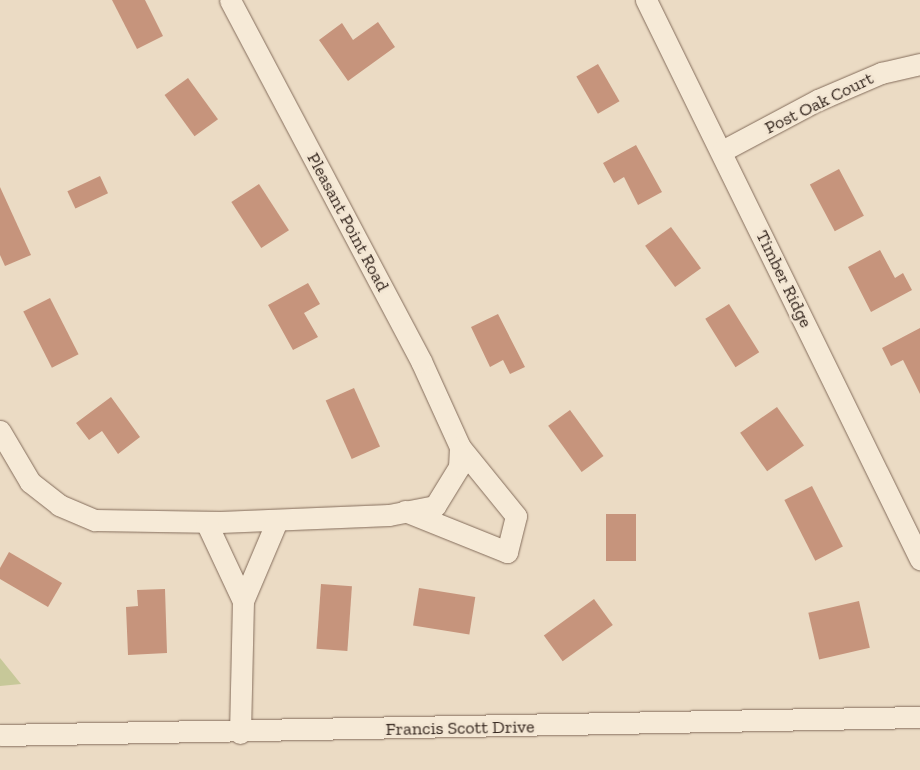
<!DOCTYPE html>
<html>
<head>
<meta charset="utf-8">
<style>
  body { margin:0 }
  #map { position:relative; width:920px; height:770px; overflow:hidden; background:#ebdbc4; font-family:"Zilla Slab",serif }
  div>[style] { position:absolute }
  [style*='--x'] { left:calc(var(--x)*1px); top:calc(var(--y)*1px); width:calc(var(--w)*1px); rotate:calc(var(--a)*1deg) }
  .green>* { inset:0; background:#c7c899 }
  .building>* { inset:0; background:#c6947c; transform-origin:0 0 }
  .roads { filter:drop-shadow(0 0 1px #846d5c) drop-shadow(0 0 1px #846d5c) }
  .minor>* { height:21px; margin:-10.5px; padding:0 10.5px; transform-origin:10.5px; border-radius:10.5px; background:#f6ead7 }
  span { translate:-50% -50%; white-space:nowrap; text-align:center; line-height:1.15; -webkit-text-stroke:5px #f3e6d3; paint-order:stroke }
  .street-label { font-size:18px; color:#35271f }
</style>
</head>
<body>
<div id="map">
  <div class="green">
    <i style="clip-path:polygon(0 658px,21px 684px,0 686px)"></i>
  </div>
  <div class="building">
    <i style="clip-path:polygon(112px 0,145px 0,163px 36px,137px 49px)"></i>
    <i style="clip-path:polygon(378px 22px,395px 47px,348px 81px,319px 40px,342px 23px,353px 40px)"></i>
    <i style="left:598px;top:64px;width:43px;height:25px;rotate:60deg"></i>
    <i style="left:188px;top:78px;width:51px;height:29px;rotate:54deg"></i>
    <i style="clip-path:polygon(636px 145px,662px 192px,638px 205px,624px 177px,614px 183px,603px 163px)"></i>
    <i style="left:839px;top:169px;width:53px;height:33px;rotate:62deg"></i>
    <i style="left:100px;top:176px;width:19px;height:36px;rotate:65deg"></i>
    <i style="left:259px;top:184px;width:55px;height:33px;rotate:57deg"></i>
    <i style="clip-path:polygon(0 187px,31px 255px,5px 266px,0 255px)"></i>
    <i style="left:671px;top:227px;width:51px;height:32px;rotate:54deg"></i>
    <i style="clip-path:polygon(880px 250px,895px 278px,903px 273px,912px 290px,871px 312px,848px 267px)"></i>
    <i style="clip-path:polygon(308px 283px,320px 304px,304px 313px,318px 337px,293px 350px,268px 305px)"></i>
    <i style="left:50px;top:298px;width:63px;height:30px;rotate:63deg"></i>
    <i style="left:729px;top:304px;width:57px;height:28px;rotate:58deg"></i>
    <i style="clip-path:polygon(498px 314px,525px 367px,510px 374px,503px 360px,490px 367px,471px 327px)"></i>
    <i style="clip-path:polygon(920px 328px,920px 394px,903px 360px,891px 366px,882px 348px)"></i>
    <i style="left:354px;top:388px;width:64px;height:31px;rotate:66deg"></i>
    <i style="clip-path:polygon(111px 397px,140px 437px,118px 454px,102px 431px,89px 440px,76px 423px)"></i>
    <i style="left:777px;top:407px;width:47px;height:45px;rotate:55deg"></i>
    <i style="left:570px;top:410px;width:57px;height:27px;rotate:54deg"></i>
    <i style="left:812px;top:486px;width:68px;height:31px;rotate:63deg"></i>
    <i style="left:636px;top:514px;width:47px;height:30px;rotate:90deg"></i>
    <i style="clip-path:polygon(9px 552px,62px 583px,48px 607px,0 579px,0 568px)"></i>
    <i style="left:321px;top:584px;width:31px;height:65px;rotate:4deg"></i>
    <i style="left:419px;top:588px;width:57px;height:38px;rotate:9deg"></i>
    <i style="clip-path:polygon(165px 589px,167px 653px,128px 655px,126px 607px,138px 606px,137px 590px)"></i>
    <i style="left:594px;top:599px;width:32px;height:62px;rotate:54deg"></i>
    <i style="left:859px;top:601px;width:48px;height:52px;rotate:77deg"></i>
  </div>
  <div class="roads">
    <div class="minor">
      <i style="--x:646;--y:0;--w:623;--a:63.89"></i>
      <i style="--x:722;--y:151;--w:109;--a:-28"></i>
      <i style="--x:818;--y:100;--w:69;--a:-23.2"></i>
      <i style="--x:881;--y:73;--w:40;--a:-13"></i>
      <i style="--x:0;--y:431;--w:59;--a:59.5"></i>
      <i style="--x:30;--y:482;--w:37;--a:38"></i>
      <i style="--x:59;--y:505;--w:39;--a:23"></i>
      <i style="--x:95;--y:520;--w:125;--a:0.9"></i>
      <i style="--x:220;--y:522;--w:169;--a:-2.4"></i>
      <i style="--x:389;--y:515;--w:47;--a:-11.1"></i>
      <i style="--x:435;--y:506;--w:46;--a:-58.4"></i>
      <i style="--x:459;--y:467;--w:20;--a:-87"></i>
      <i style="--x:460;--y:447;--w:94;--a:-114.4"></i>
      <i style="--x:421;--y:361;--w:408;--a:-117.9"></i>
      <i style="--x:405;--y:511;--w:110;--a:21.9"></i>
      <i style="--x:507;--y:552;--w:37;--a:-76"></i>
      <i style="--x:516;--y:516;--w:89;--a:-129.1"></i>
      <i style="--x:206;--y:522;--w:87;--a:64.9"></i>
      <i style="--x:240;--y:733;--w:132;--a:-88.7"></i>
      <i style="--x:243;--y:601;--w:87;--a:-67"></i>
      <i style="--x:0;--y:735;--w:920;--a:-1.12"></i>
    </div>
  </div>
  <div class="street-label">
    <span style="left:819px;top:103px;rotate:-26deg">Post Oak Court</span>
    <span style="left:348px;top:222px;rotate:62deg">Pleasant Point Road</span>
    <span style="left:784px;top:279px;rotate:64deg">Timber Ridge</span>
    <span style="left:460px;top:728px;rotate:-1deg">Francis Scott Drive</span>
  </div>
</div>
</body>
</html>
